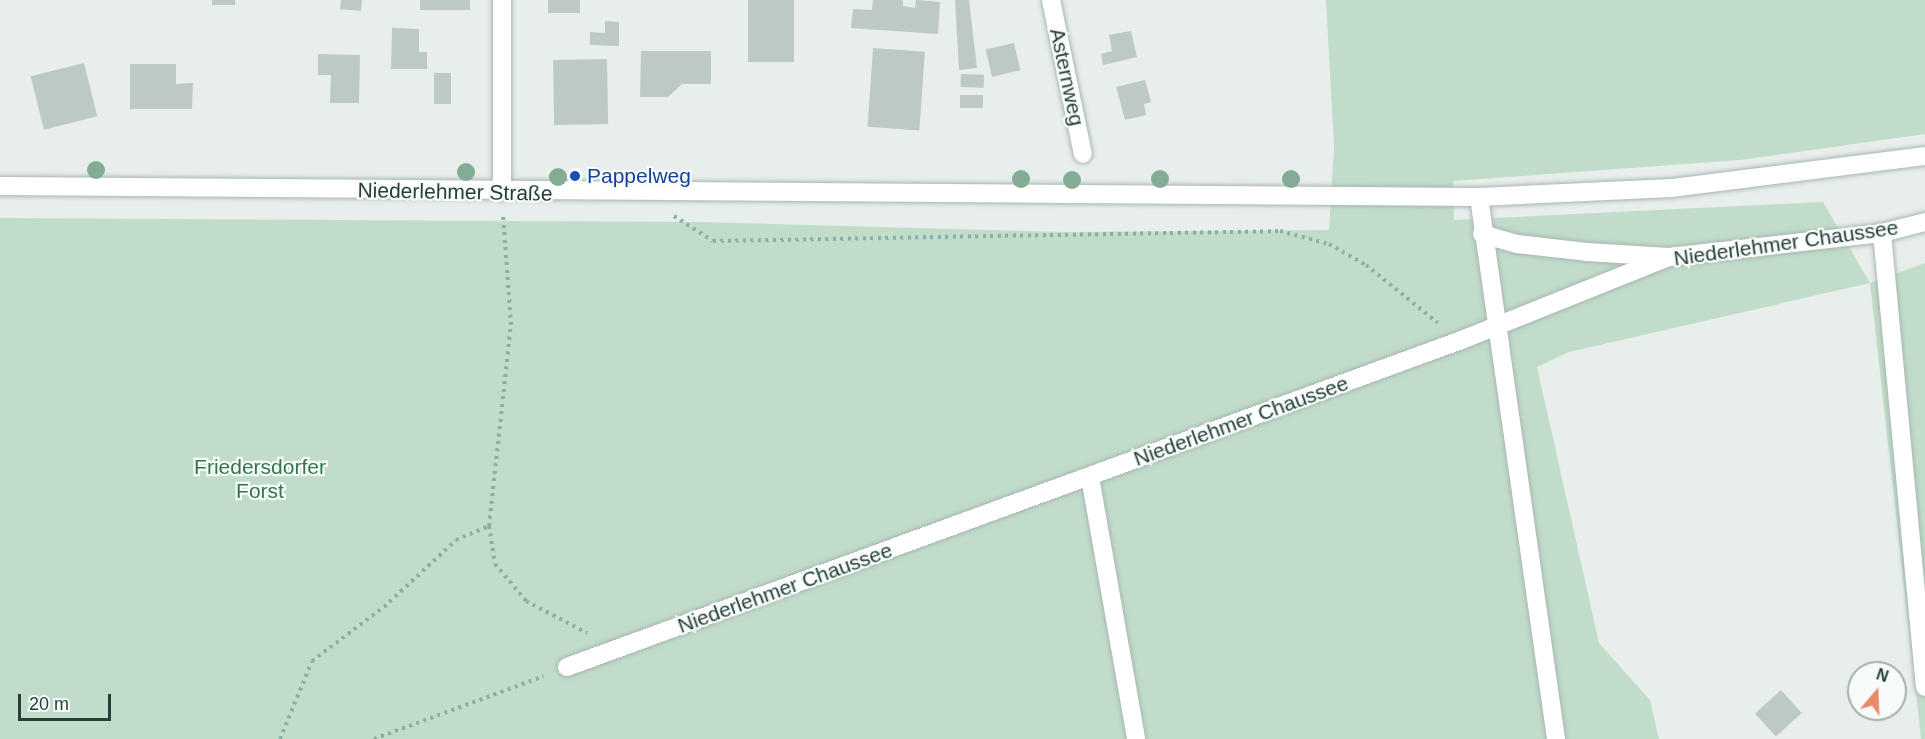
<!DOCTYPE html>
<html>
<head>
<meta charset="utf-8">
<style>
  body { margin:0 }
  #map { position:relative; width:1925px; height:739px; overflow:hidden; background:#e7eeeb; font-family:Helvetica,sans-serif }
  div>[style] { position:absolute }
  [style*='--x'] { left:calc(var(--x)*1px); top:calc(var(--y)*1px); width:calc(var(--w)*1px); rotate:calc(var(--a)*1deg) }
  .green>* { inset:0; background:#c1ddca }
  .building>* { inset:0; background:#bcc9c4; transform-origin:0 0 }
  .path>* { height:4px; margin-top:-2px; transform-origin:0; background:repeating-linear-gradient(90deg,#89b0a4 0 3px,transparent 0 7.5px) }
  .roads { filter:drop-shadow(0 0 2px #a9b6b2) drop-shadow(0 0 2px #a9b6b2) }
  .service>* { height:18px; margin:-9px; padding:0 9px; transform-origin:9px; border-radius:9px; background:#fff }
  .minor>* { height:18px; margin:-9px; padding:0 9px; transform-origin:9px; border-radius:9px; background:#fff }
  .secondary>* { height:18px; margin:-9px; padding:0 9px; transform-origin:9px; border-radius:9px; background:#fff }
  .trees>* { width:18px; height:18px; margin:-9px; border-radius:50%; background:#84ab94 }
  .dots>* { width:16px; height:16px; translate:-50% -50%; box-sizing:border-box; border:3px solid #f7fbf9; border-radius:50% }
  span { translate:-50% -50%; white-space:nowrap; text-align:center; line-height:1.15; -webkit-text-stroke:4.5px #f7fbf9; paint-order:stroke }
  .street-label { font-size:21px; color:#264039 }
  .transit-label { font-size:21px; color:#164399 }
  .left { translate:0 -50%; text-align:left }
  .park-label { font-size:21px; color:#33744d }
  .north { position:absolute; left:1847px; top:661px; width:60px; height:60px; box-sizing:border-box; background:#f7fbf9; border:2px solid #a3b0ac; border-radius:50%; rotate:19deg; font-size:16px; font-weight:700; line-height:24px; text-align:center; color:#264039 }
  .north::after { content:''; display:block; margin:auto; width:21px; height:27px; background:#e98b6a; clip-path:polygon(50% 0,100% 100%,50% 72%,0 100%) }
  .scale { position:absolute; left:18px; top:694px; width:93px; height:27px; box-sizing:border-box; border:3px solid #264039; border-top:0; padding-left:8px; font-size:18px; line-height:21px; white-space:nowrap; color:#264039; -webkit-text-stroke:4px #f7fbf9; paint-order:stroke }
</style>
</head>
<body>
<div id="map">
  <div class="green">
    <i style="clip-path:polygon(1326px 0,1925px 0,1925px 134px,1740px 160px,1453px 181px,1454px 220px,1823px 202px,1870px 283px,1925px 263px,1925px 739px,1921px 739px,1870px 283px,1569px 352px,1537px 367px,1599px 643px,1650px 700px,1659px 739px,0 739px,0 218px,702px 222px,1064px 232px,1329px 230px,1334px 147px)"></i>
  </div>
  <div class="building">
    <i style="left:212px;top:0;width:23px;height:5px"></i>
    <i style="clip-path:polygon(341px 0,362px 0,361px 11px,340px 9px)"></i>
    <i style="left:420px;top:0;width:50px;height:10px"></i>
    <i style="left:548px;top:0;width:32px;height:13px"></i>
    <i style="left:748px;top:0;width:46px;height:62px"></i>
    <i style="clip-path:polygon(873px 0,903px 0,903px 6px,915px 8px,916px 0,940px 2px,938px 34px,851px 28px,853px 9px,872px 10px)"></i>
    <i style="clip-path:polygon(955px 0,969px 0,977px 68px,959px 70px)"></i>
    <i style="clip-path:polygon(605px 21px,619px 22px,619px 46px,590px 45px,590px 32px,605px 33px)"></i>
    <i style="clip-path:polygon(392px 28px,419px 29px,419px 52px,427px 52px,427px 69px,391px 69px)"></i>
    <i style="clip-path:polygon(1131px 31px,1137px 57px,1103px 65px,1101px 54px,1112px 51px,1109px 35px)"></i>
    <i style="left:1014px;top:43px;width:28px;height:29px;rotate:77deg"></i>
    <i style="left:873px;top:48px;width:52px;height:79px;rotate:4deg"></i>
    <i style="clip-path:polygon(641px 51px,711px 51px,711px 84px,682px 84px,668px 97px,640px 97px)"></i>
    <i style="clip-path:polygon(318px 54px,360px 55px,359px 103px,330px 103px,331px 75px,318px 75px)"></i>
    <i style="left:607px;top:59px;width:65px;height:54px;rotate:89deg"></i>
    <i style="left:84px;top:63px;width:55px;height:55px;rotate:76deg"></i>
    <i style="clip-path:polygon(130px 64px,176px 64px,176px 84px,193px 83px,192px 109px,130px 109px)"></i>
    <i style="left:434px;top:73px;width:17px;height:31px"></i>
    <i style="left:961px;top:74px;width:23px;height:13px;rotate:2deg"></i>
    <i style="clip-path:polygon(1145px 80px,1151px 102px,1144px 104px,1146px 115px,1125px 120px,1116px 87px)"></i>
    <i style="left:960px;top:95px;width:23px;height:13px"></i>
    <i style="left:1781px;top:690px;width:31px;height:35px;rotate:48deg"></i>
  </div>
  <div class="path">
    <i style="--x:674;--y:216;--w:46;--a:32.7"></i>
    <i style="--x:713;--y:241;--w:567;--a:-1.01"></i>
    <i style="--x:1280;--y:231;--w:51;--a:14.9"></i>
    <i style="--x:1329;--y:244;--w:43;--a:29.6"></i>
    <i style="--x:1366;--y:265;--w:92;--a:38.9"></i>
    <i style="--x:489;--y:526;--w:38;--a:81"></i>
    <i style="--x:495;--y:564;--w:48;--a:50"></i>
    <i style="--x:526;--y:601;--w:69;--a:27.7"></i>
    <i style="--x:280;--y:739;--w:84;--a:-67.7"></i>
    <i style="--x:312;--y:661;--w:90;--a:-36.9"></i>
    <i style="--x:384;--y:607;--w:98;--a:-42.9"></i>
    <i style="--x:456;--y:540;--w:36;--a:-23"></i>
    <i style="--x:489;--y:526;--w:202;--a:-83.8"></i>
    <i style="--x:511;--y:325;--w:112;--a:-94.1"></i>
    <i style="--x:374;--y:739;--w:181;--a:-20.3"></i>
  </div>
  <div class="roads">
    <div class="service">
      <i style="--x:1051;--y:0;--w:157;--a:78.3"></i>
      <i style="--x:1479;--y:197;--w:547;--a:81.91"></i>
      <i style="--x:1882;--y:233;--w:456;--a:84.6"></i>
      <i style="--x:1482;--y:234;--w:36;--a:16"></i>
      <i style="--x:1517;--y:244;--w:70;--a:6.5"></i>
      <i style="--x:1587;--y:252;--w:82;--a:3.5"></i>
      <i style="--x:1090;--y:477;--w:266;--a:80"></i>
    </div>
    <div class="minor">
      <i style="--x:502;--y:191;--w:191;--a:-90"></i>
      <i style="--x:567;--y:667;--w:950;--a:-20.08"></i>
      <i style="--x:1459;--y:341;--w:226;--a:-21.8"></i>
      <i style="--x:1669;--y:257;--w:214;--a:-6.4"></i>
      <i style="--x:1882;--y:233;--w:44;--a:-14.3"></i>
    </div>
    <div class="secondary">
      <i style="--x:0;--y:186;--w:1479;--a:0.43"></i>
      <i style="--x:1479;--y:197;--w:193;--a:-2.7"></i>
      <i style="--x:1672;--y:188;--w:255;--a:-7.2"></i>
    </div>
  </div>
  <div class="trees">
    <i style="left:96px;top:170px"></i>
    <i style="left:466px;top:172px"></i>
    <i style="left:558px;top:177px"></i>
    <i style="left:1021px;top:179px"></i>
    <i style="left:1160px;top:179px"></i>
    <i style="left:1291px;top:179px"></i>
    <i style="left:1072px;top:180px"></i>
  </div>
  <div class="dots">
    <i style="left:575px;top:176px;background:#1a4fb4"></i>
  </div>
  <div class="street-label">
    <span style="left:1067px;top:77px;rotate:78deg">Asternweg</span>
    <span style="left:455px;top:192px;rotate:1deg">Niederlehmer Straße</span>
    <span style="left:1786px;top:243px;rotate:-8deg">Niederlehmer Chaussee</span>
    <span style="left:1241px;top:421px;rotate:-20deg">Niederlehmer Chaussee</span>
    <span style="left:785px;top:588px;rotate:-20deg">Niederlehmer Chaussee</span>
  </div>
  <div class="transit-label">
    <span class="left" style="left:587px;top:176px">Pappelweg</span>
  </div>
  <div class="park-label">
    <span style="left:260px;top:479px">Friedersdorfer<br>Forst</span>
  </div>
  <div class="north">N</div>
  <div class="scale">20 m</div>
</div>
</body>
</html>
